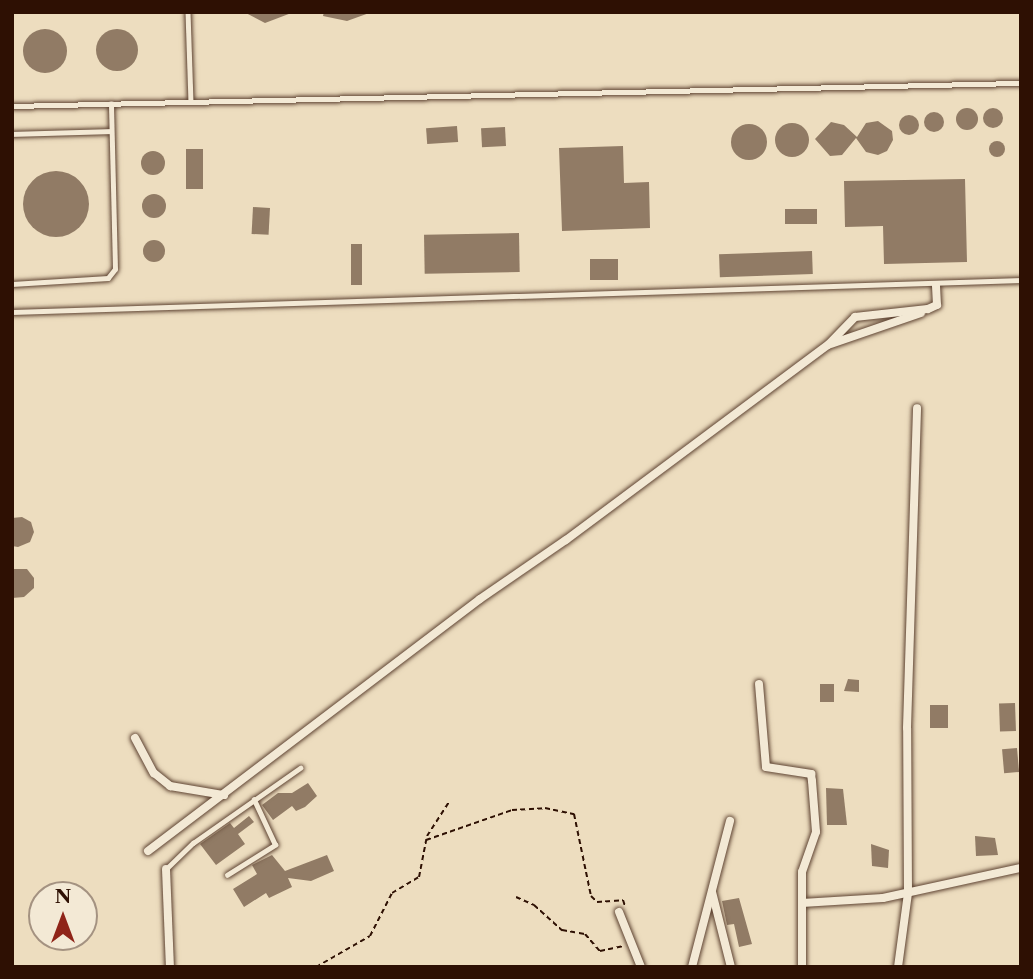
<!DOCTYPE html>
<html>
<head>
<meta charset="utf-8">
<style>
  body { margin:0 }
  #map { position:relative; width:1033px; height:979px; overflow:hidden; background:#edddbf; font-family:"Libre Caslon Text",serif }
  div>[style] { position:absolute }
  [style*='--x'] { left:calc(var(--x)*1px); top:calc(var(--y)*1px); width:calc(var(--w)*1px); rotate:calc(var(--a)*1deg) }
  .building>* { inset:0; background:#917b65; transform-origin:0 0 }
  .round { border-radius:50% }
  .path>* { height:2px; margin-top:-1px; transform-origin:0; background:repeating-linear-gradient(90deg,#2e1003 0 5px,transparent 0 8.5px) }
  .roads { filter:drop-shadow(0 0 2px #5e4332) drop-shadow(0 0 2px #5e4332) }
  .lane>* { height:4.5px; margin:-2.25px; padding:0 2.25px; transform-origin:2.25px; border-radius:2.25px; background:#f3e9d5 }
  .street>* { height:8px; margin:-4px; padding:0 4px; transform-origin:4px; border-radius:4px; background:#f3e9d5 }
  span { translate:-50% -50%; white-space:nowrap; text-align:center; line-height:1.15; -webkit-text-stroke:7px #f3e9d5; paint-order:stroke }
  .frame { position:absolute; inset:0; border:14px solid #2e1003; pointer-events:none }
  .north { position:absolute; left:28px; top:881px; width:70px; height:70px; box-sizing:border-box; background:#f3e9d5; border:2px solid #a49281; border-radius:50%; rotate:0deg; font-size:19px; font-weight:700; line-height:28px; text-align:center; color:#2e1003 }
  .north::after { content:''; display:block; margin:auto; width:24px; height:32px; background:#8f2418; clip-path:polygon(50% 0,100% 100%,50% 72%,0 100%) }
</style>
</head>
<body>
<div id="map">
  <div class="building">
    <i style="clip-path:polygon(244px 12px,294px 12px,265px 23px)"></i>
    <i style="clip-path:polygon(324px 12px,372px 12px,347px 21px,323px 16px)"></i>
    <i class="round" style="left:23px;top:29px;width:44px;height:44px"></i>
    <i class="round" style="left:96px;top:29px;width:42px;height:42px"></i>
    <i class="round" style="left:983px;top:108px;width:20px;height:20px"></i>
    <i class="round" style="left:956px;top:108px;width:22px;height:22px"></i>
    <i class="round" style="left:924px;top:112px;width:20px;height:20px"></i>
    <i class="round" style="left:899px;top:115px;width:20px;height:20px"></i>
    <i style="clip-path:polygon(878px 121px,892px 131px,893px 140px,887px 151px,878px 155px,866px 152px,856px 138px,842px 155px,830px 156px,815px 139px,831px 122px,844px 125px,857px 137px,866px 123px)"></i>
    <i class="round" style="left:775px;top:123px;width:34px;height:34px"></i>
    <i class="round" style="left:731px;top:124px;width:36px;height:36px"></i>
    <i style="left:457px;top:126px;width:16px;height:31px;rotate:86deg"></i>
    <i style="left:505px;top:127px;width:19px;height:24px;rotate:87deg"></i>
    <i class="round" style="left:989px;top:141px;width:16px;height:16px"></i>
    <i style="clip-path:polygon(623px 146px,624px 183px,649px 182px,650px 228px,562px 231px,559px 148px)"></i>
    <i style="left:186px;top:149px;width:17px;height:40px"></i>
    <i class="round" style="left:141px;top:151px;width:24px;height:24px"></i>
    <i class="round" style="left:23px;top:171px;width:66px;height:66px"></i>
    <i style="clip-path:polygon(965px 179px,967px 262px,884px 264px,883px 226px,845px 227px,844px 181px)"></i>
    <i class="round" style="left:142px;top:194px;width:24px;height:24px"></i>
    <i style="left:253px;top:207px;width:17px;height:27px;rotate:3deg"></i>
    <i style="left:817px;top:209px;width:15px;height:32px;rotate:90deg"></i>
    <i style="left:519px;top:233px;width:39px;height:95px;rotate:89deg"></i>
    <i class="round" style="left:143px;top:240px;width:22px;height:22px"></i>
    <i style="left:351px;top:244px;width:11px;height:41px"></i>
    <i style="left:812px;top:251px;width:23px;height:93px;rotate:88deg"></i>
    <i style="left:618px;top:259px;width:21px;height:28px;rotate:90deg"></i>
    <i style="clip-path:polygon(22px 517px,31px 522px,34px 532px,30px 542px,18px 547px,12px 546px,12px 518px)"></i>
    <i style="clip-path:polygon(12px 569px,27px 569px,34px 578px,34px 588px,24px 597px,12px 598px)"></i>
    <i style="clip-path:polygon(848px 679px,859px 680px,859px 692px,844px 691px)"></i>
    <i style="left:834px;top:684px;width:18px;height:14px;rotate:90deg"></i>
    <i style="left:1015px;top:703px;width:28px;height:16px;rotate:88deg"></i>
    <i style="left:930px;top:705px;width:18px;height:23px"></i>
    <i style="left:1017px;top:748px;width:24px;height:15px;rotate:85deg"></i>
    <i style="clip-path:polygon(308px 783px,317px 796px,305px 807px,296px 811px,292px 806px,273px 820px,262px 805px,278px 793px,292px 793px)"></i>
    <i style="clip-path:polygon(826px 788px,843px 789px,847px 825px,827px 825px)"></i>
    <i style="clip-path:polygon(249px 816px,254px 822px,238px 834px,245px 844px,216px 865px,200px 844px,230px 823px,234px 828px)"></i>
    <i style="clip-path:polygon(975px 836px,995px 838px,998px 855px,976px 856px)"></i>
    <i style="clip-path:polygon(871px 844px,889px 850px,888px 868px,872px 866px)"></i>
    <i style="clip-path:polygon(272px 855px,285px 871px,327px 855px,334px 871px,311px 881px,288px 878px,292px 887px,269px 898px,266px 893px,244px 907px,233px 889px,257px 874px,252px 865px)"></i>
    <i style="clip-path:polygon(739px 898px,752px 944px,739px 947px,734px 924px,727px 925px,722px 901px)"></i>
  </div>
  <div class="path">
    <i style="--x:426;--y:840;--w:91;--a:-19.2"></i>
    <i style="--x:512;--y:810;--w:33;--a:-3"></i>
    <i style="--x:545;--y:808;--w:30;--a:12"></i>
    <i style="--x:574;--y:814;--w:84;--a:78.3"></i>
    <i style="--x:591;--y:896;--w:8;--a:45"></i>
    <i style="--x:597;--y:902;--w:26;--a:-4"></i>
    <i style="--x:623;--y:900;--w:6;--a:72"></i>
    <i style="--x:516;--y:897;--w:20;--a:24"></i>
    <i style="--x:534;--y:905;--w:38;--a:42"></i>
    <i style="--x:562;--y:930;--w:23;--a:10"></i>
    <i style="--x:585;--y:934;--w:23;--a:49"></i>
    <i style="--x:600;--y:951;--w:24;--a:-12"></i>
    <i style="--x:316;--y:967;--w:62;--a:-29.9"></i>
    <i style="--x:370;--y:936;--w:48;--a:-62.9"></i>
    <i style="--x:392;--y:893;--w:31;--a:-31"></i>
    <i style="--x:419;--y:877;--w:42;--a:-79"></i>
    <i style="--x:427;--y:836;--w:40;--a:-57.1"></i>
  </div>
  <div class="roads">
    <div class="lane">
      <i style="--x:188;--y:12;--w:90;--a:88.1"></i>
      <i style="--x:12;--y:106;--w:1009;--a:-1.31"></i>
      <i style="--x:12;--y:134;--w:99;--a:-1.7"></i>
      <i style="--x:12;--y:284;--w:96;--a:-3.6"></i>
      <i style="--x:108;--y:278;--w:11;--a:-52"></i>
      <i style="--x:115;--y:269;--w:165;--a:-91.4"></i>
      <i style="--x:12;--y:312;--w:1010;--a:-1.82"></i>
      <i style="--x:167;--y:868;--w:36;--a:-44"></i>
      <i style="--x:193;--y:843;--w:131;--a:-35"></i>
      <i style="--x:227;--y:875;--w:57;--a:-32"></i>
      <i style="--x:275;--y:845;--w:50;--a:-115"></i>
    </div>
    <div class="street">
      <i style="--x:831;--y:344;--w:95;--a:-19"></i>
      <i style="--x:759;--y:684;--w:83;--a:85.2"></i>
      <i style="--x:766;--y:767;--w:46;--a:8.8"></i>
      <i style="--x:811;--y:774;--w:7;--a:82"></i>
      <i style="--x:812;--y:781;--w:51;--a:85.5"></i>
      <i style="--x:816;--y:832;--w:42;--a:109.3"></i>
      <i style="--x:802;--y:872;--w:31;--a:90"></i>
      <i style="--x:135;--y:738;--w:40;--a:62"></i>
      <i style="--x:154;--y:773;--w:21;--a:39"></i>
      <i style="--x:170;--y:786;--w:55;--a:9.5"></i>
      <i style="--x:148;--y:851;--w:417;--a:-37.2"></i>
      <i style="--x:480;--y:599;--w:104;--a:-34.5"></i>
      <i style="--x:566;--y:540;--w:327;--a:-36.7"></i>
      <i style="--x:828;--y:345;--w:39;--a:-46"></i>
      <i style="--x:855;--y:317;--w:73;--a:-6.3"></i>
      <i style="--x:928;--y:309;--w:10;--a:-24"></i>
      <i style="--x:937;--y:305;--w:20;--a:-93"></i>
      <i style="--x:166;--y:869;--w:98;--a:87.7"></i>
      <i style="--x:712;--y:892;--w:77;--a:75.8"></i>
      <i style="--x:619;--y:912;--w:59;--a:68.2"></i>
      <i style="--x:692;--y:967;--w:151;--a:-75.4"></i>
      <i style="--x:802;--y:967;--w:64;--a:-90"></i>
      <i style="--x:802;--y:903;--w:81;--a:-3.5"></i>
      <i style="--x:883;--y:898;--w:141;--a:-12.3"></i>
      <i style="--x:898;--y:967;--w:75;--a:-82.3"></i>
      <i style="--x:908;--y:893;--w:165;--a:-90.3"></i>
      <i style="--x:907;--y:728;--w:320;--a:-88.2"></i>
    </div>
  </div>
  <div class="frame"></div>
  <div class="north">N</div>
</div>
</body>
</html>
